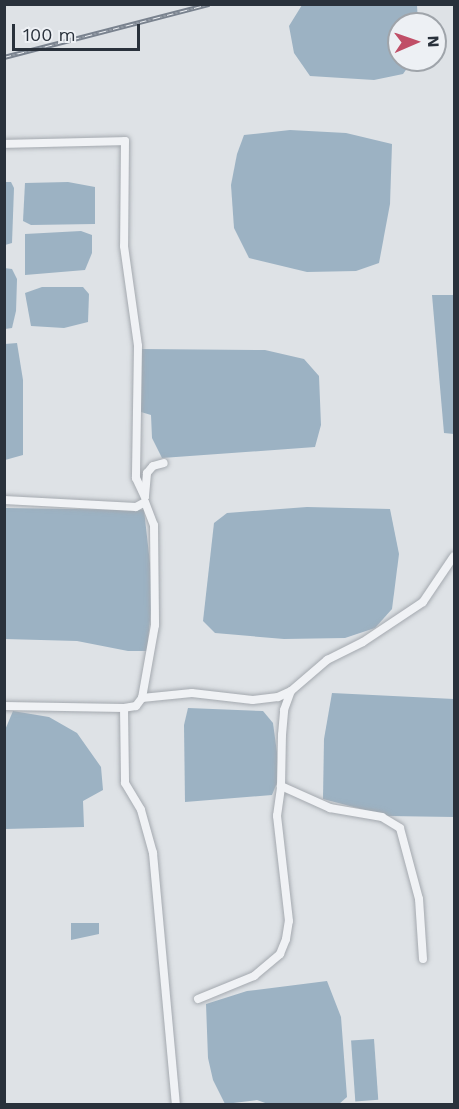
<!DOCTYPE html>
<html>
<head>
<meta charset="utf-8">
<style>
  body { margin:0 }
  #map { position:relative; width:459px; height:1109px; overflow:hidden; background:#dee2e6; font-family:"Work Sans",sans-serif }
  div>[style] { position:absolute }
  [style*='--x'] { left:calc(var(--x)*1px); top:calc(var(--y)*1px); width:calc(var(--w)*1px); rotate:calc(var(--a)*1deg) }
  .water>* { inset:0; background:#9cb2c3; transform-origin:0 0 }
  .roads { filter:drop-shadow(0 0 2px #a4a9af) drop-shadow(0 0 2px #a4a9af) }
  .street>* { height:8px; margin:-4px; padding:0 4px; transform-origin:4px; border-radius:4px; background:#f0f2f5 }
  .rail>* { height:4.5px; margin-top:-2.25px; transform-origin:0; background:repeating-linear-gradient(90deg,#edf0f4 0 7px,#79828e 0 14px); box-sizing:border-box; border-block:2px solid #79828e }
  span { translate:-50% -50%; white-space:nowrap; text-align:center; line-height:1.15; -webkit-text-stroke:4.5px #edf0f4; paint-order:stroke }
  .frame { position:absolute; inset:0; border:6px solid #29313b; pointer-events:none }
  .north { position:absolute; left:387px; top:12px; width:60px; height:60px; box-sizing:border-box; background:#edf0f4; border:2px solid #9fa4aa; border-radius:50%; rotate:88deg; font-size:16px; font-weight:700; line-height:24px; text-align:center; color:#29313b }
  .north::after { content:''; display:block; margin:auto; width:21px; height:27px; background:#c04e67; clip-path:polygon(50% 0,100% 100%,50% 72%,0 100%) }
  .scale { position:absolute; left:12px; top:24px; width:128px; height:27px; box-sizing:border-box; border:3px solid #29313b; border-top:0; padding-left:8px; font-size:18px; line-height:21px; white-space:nowrap; color:#29313b; -webkit-text-stroke:4px #edf0f4; paint-order:stroke }
</style>
</head>
<body>
<div id="map">
  <div class="water">
    <i style="clip-path:polygon(302px 5px,417px 5px,418px 24px,399px 24px,399px 60px,413px 60px,403px 74px,374px 80px,310px 76px,294px 53px,289px 26px)"></i>
    <i style="clip-path:polygon(290px 130px,346px 133px,392px 144px,390px 204px,379px 263px,356px 271px,307px 272px,249px 258px,234px 228px,231px 185px,237px 154px,244px 135px)"></i>
    <i style="clip-path:polygon(5px 182px,11px 182px,14px 188px,12px 243px,5px 245px)"></i>
    <i style="clip-path:polygon(68px 182px,95px 187px,95px 224px,31px 225px,23px 221px,25px 183px)"></i>
    <i style="clip-path:polygon(81px 231px,92px 235px,92px 253px,85px 270px,25px 275px,25px 234px)"></i>
    <i style="clip-path:polygon(4px 268px,12px 269px,17px 279px,16px 311px,12px 328px,5px 329px)"></i>
    <i style="clip-path:polygon(42px 287px,83px 287px,89px 294px,88px 322px,64px 328px,31px 326px,25px 293px)"></i>
    <i style="clip-path:polygon(432px 295px,454px 295px,454px 434px,444px 433px)"></i>
    <i style="clip-path:polygon(17px 343px,23px 380px,23px 455px,5px 460px,5px 344px)"></i>
    <i style="clip-path:polygon(140px 349px,265px 350px,304px 359px,319px 376px,321px 425px,315px 447px,162px 458px,152px 438px,151px 415px,141px 412px)"></i>
    <i style="clip-path:polygon(307px 507px,390px 509px,399px 554px,392px 609px,375px 628px,345px 638px,284px 639px,215px 633px,203px 621px,214px 523px,227px 513px)"></i>
    <i style="clip-path:polygon(5px 508px,144px 510px,153px 590px,147px 651px,128px 651px,77px 641px,5px 639px)"></i>
    <i style="clip-path:polygon(332px 693px,454px 699px,454px 817px,388px 816px,323px 799px,324px 739px)"></i>
    <i style="clip-path:polygon(188px 708px,263px 711px,273px 723px,278px 760px,278px 780px,272px 795px,185px 802px,184px 725px)"></i>
    <i style="clip-path:polygon(13px 711px,49px 717px,77px 733px,101px 767px,103px 790px,83px 801px,84px 827px,5px 829px,5px 730px)"></i>
    <i style="clip-path:polygon(71px 923px,99px 923px,99px 934px,71px 940px)"></i>
    <i style="clip-path:polygon(327px 981px,341px 1017px,347px 1097px,339px 1104px,268px 1104px,257px 1100px,225px 1104px,213px 1080px,208px 1058px,206px 1004px,247px 991px)"></i>
    <i style="left:374px;top:1039px;width:61px;height:23px;rotate:86deg"></i>
  </div>
  <div class="roads">
    <div class="street">
      <i style="--x:4;--y:144;--w:121;--a:-1.4"></i>
      <i style="--x:125;--y:141;--w:105;--a:90.5"></i>
      <i style="--x:124;--y:246;--w:101;--a:82"></i>
      <i style="--x:138;--y:346;--w:132;--a:90.9"></i>
      <i style="--x:136;--y:478;--w:21;--a:65"></i>
      <i style="--x:145;--y:496;--w:23;--a:-85"></i>
      <i style="--x:147;--y:473;--w:9;--a:-49"></i>
      <i style="--x:153;--y:466;--w:11;--a:-15"></i>
      <i style="--x:4;--y:500;--w:132;--a:3"></i>
      <i style="--x:136;--y:507;--w:10;--a:-29"></i>
      <i style="--x:145;--y:502;--w:25;--a:69"></i>
      <i style="--x:154;--y:525;--w:100;--a:89.4"></i>
      <i style="--x:155;--y:625;--w:74;--a:100.1"></i>
      <i style="--x:142;--y:698;--w:10;--a:127"></i>
      <i style="--x:136;--y:706;--w:12;--a:171"></i>
      <i style="--x:124;--y:708;--w:75;--a:89.2"></i>
      <i style="--x:125;--y:783;--w:31;--a:59"></i>
      <i style="--x:141;--y:810;--w:45;--a:74.4"></i>
      <i style="--x:153;--y:853;--w:252;--a:84.8"></i>
      <i style="--x:142;--y:698;--w:50;--a:-5.7"></i>
      <i style="--x:192;--y:693;--w:61;--a:6.5"></i>
      <i style="--x:253;--y:700;--w:25;--a:-7"></i>
      <i style="--x:278;--y:697;--w:14;--a:-25"></i>
      <i style="--x:4;--y:706;--w:120;--a:1"></i>
      <i style="--x:423;--y:959;--w:60;--a:-93.8"></i>
      <i style="--x:419;--y:899;--w:73;--a:-105"></i>
      <i style="--x:400;--y:828;--w:21;--a:-149"></i>
      <i style="--x:382;--y:817;--w:53;--a:-170.2"></i>
      <i style="--x:330;--y:808;--w:54;--a:-155.8"></i>
      <i style="--x:281;--y:786;--w:51;--a:-88.9"></i>
      <i style="--x:282;--y:735;--w:25;--a:-85"></i>
      <i style="--x:284;--y:710;--w:20;--a:-70"></i>
      <i style="--x:291;--y:691;--w:48;--a:-40.7"></i>
      <i style="--x:327;--y:660;--w:40;--a:-26.6"></i>
      <i style="--x:363;--y:642;--w:72;--a:-33.7"></i>
      <i style="--x:423;--y:602;--w:55;--a:-56"></i>
      <i style="--x:198;--y:999;--w:61;--a:-22.3"></i>
      <i style="--x:254;--y:976;--w:34;--a:-40"></i>
      <i style="--x:280;--y:954;--w:16;--a:-68"></i>
      <i style="--x:286;--y:939;--w:18;--a:-81"></i>
      <i style="--x:289;--y:921;--w:106;--a:-96.5"></i>
      <i style="--x:277;--y:816;--w:30;--a:-82"></i>
    </div>
  </div>
  <div class="rail">
    <i style="--x:4;--y:57;--w:212;--a:-14.5"></i>
  </div>
  <div class="frame"></div>
  <div class="north">N</div>
  <div class="scale">100 m</div>
</div>
</body>
</html>
